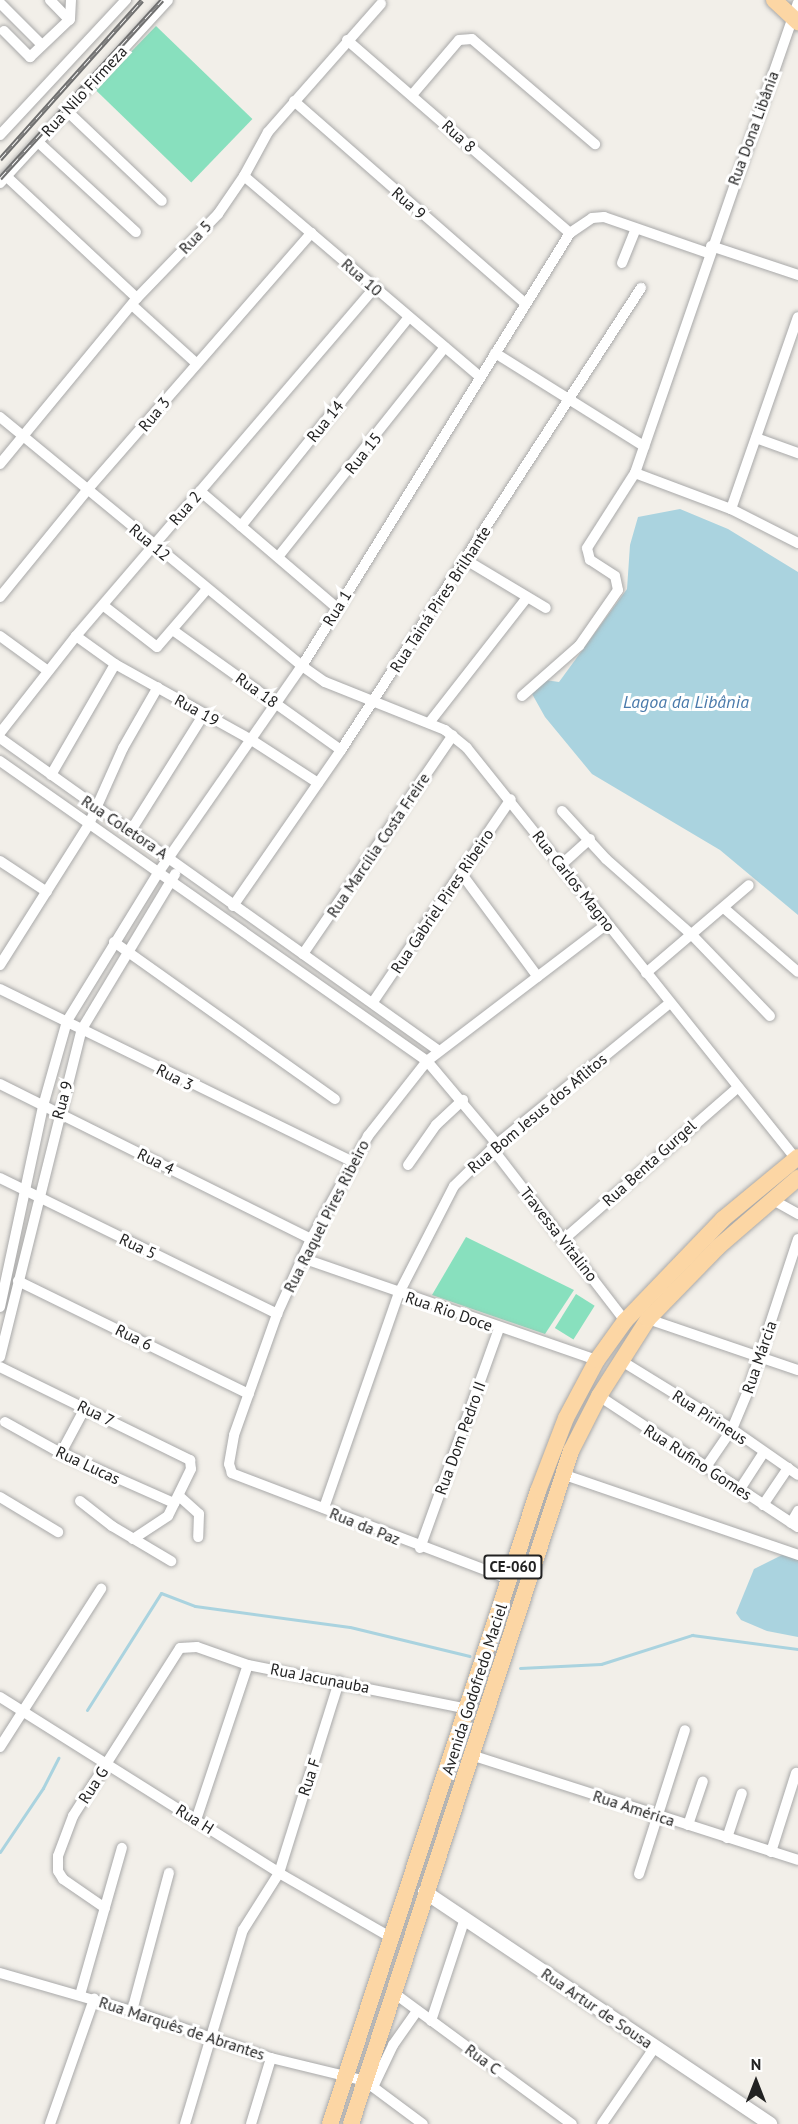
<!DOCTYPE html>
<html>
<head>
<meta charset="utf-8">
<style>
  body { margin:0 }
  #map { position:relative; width:798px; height:2124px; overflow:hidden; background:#f2efe9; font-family:"PT Sans",sans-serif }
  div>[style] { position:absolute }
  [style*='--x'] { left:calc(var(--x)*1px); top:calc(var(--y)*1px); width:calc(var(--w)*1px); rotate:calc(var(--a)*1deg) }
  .pitch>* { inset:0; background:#88e0be; transform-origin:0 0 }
  .water>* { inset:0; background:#aad3df }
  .stream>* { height:3px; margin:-1.5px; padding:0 1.5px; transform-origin:1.5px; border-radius:1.5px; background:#aad3df }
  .roads { filter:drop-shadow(0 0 2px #a9a9a9) drop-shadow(0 0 2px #a9a9a9) }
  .minor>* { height:10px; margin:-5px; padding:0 5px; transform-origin:5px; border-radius:5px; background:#fff }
  .tertiary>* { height:14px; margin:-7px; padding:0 7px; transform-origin:7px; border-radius:7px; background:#fff }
  .primary>* { height:16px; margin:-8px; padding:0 8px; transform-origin:8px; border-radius:8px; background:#fcd6a4 }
  .rail>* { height:5px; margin-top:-2.5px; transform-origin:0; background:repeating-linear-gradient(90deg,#fff 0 9px,#707070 0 18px); box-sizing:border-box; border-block:2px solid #707070 }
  span { translate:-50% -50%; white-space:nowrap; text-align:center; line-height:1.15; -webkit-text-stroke:6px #fff; paint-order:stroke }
  .shield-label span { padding:2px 4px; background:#fff; border:2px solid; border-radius:4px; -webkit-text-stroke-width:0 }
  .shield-label { font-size:15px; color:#222; font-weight:700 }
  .street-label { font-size:16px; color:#222 }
  .water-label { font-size:18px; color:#4a7aab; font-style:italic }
  .north { position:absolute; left:726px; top:2052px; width:60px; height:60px; -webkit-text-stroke:4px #fff; paint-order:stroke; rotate:0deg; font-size:16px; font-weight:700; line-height:24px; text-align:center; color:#222 }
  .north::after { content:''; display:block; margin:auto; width:21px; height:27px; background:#222; clip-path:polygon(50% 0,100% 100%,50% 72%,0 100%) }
</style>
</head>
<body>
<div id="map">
  <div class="pitch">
    <i style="left:156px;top:26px;width:134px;height:88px;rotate:44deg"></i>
    <i style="clip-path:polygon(466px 1237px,574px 1290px,545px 1334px,432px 1295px)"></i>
    <i style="left:576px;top:1294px;width:22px;height:40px;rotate:32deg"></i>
  </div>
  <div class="water">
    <i style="clip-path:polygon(680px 509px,728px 529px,798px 572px,798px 915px,720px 850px,592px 774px,545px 717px,531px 692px,545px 680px,559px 682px,627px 589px,630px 545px,638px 517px)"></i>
    <i style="clip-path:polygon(782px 1555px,798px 1558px,798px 1637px,767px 1631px,741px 1620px,736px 1613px,754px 1569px)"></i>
  </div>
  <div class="stream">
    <i style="--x:520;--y:1668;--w:81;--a:-2.8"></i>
    <i style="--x:601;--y:1664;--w:96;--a:-17.7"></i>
    <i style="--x:692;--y:1635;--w:107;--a:7.5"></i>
    <i style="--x:87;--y:1710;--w:138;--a:-57.7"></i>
    <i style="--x:161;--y:1593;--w:36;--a:21"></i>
    <i style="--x:195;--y:1606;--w:156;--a:7.7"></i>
    <i style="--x:350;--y:1627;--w:123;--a:13.6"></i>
    <i style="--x:0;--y:1852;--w:77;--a:-56.1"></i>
    <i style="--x:43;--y:1788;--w:34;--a:-63"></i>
  </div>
  <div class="roads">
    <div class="minor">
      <i style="--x:50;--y:0;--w:28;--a:46"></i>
      <i style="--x:0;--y:3;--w:59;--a:45"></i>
      <i style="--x:4;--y:31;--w:37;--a:45"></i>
      <i style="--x:30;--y:57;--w:55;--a:-43.5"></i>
      <i style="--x:70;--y:19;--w:19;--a:-87"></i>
      <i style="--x:347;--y:40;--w:295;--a:40.9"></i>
      <i style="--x:412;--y:95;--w:72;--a:-49.5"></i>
      <i style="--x:459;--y:40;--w:13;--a:-4"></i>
      <i style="--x:472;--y:39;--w:162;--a:40.5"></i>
      <i style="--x:294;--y:101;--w:307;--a:41.2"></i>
      <i style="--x:66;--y:110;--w:132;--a:43.5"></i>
      <i style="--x:0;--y:135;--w:185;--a:-47"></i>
      <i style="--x:38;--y:142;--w:133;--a:42.6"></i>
      <i style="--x:6;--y:176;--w:179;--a:43"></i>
      <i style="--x:244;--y:176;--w:310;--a:40.4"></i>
      <i style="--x:0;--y:183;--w:248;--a:-47.4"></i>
      <i style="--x:711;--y:246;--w:92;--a:18.4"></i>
      <i style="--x:622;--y:263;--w:37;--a:-68"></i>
      <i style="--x:132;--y:305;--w:86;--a:42.2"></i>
      <i style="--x:495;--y:353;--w:176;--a:32"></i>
      <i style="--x:0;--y:417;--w:391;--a:39.5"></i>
      <i style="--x:302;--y:666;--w:28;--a:35"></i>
      <i style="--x:325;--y:682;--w:129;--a:21.8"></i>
      <i style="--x:445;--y:730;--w:28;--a:39"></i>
      <i style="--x:467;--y:748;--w:526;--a:51.32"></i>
      <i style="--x:756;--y:438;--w:45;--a:19.7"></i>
      <i style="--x:0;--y:464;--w:215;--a:-50.5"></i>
      <i style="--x:137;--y:298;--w:117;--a:-46"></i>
      <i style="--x:218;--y:214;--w:46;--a:-55.6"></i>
      <i style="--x:244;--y:176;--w:50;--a:-61.4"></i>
      <i style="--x:268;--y:132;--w:171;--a:-48.6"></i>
      <i style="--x:635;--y:473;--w:103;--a:20.6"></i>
      <i style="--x:731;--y:509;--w:75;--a:26.9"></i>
      <i style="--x:200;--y:491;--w:180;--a:40.5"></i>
      <i style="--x:731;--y:509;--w:203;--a:-70.8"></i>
      <i style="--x:241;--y:526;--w:268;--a:-51.2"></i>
      <i style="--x:278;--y:557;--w:268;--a:-51.5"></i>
      <i style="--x:466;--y:560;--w:93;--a:31"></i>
      <i style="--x:0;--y:597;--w:139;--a:-50.8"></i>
      <i style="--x:88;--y:489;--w:340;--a:-48.9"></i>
      <i style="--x:104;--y:606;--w:67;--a:37.7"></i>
      <i style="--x:157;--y:647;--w:77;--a:-49.2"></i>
      <i style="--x:174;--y:631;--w:205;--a:35.5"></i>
      <i style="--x:0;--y:636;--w:59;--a:36.1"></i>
      <i style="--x:76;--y:636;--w:48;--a:35.7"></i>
      <i style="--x:115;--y:664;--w:154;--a:29.1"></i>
      <i style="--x:250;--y:739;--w:81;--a:32.9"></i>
      <i style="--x:522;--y:696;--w:76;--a:-41.3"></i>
      <i style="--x:579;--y:646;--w:68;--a:-55.1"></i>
      <i style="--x:618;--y:590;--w:14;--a:-102"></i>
      <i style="--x:615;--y:576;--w:30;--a:-147"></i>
      <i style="--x:590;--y:560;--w:12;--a:-104"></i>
      <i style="--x:587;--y:548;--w:89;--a:-57.4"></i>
      <i style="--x:635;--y:473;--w:497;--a:-70.9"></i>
      <i style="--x:429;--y:723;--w:157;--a:-52"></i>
      <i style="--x:0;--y:733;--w:123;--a:-51.9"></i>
      <i style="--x:76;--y:636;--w:458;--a:-49.4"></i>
      <i style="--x:0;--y:738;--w:539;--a:35.49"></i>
      <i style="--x:0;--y:761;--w:522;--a:35.09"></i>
      <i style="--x:427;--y:1061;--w:109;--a:49.9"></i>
      <i style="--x:51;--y:775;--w:128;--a:-60"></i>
      <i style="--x:562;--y:811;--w:65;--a:47.5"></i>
      <i style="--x:606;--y:859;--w:116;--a:41.5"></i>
      <i style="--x:693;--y:936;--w:111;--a:46.1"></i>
      <i style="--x:130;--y:832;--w:139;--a:-57.9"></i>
      <i style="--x:0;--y:861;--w:56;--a:33.4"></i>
      <i style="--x:561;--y:865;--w:39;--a:-42"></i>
      <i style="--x:461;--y:873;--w:129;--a:53.5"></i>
      <i style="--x:233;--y:906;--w:190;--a:-55.3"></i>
      <i style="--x:341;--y:750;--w:551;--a:-57"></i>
      <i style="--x:725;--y:909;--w:96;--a:40.8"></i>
      <i style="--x:114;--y:942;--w:271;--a:35.4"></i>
      <i style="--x:303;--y:954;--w:265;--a:-55.6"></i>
      <i style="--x:0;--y:965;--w:167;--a:-57.7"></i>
      <i style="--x:89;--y:824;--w:83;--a:-65.9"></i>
      <i style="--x:123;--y:748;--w:70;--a:-60.2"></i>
      <i style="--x:646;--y:973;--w:135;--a:-40.5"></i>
      <i style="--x:0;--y:989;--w:391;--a:26.1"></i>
      <i style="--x:373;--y:1002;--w:245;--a:-55.8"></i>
      <i style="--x:0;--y:1084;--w:347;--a:26.5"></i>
      <i style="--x:492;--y:1148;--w:218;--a:52.4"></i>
      <i style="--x:408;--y:1165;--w:49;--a:-55"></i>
      <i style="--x:436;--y:1125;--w:37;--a:-43"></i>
      <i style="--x:0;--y:1178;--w:309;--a:26.1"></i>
      <i style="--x:773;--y:1200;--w:29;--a:29"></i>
      <i style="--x:563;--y:1240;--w:230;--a:-41.1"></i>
      <i style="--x:302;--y:1258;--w:312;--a:19.1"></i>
      <i style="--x:18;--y:1281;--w:257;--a:26.1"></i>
      <i style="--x:0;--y:1307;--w:206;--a:-77.9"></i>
      <i style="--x:43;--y:1106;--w:88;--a:-74.2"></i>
      <i style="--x:67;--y:1021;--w:174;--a:-58.4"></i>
      <i style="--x:158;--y:873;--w:252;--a:-55.2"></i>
      <i style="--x:302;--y:666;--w:509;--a:-58.25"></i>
      <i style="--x:570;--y:233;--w:27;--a:-34"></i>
      <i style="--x:592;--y:218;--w:12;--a:-5"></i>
      <i style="--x:604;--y:217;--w:110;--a:19.1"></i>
      <i style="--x:648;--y:1319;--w:158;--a:18.8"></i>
      <i style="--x:0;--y:1357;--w:338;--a:-76"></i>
      <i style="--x:82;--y:1029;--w:181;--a:-59"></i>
      <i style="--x:620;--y:1360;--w:132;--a:31.6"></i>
      <i style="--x:732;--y:1429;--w:80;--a:34.9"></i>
      <i style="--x:0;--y:1367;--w:212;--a:26.1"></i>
      <i style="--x:190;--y:1460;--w:9;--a:84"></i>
      <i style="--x:191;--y:1469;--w:52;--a:116.1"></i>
      <i style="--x:168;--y:1516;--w:42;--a:146.7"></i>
      <i style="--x:599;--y:1396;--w:238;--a:33.4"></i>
      <i style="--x:5;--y:1422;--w:64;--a:29"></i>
      <i style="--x:61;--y:1453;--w:124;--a:23.9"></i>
      <i style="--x:61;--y:1453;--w:51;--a:-61.9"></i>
      <i style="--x:706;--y:1467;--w:46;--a:-55.6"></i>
      <i style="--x:732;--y:1429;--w:41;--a:-67.2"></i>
      <i style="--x:748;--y:1391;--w:160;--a:-71.8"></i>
      <i style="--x:562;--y:1474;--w:250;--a:18.9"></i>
      <i style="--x:740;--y:1489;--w:44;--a:-57"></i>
      <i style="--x:179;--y:1496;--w:27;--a:42"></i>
      <i style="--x:199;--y:1514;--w:23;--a:92"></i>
      <i style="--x:0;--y:1497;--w:68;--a:31.1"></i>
      <i style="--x:80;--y:1501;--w:41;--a:38"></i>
      <i style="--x:112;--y:1526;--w:69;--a:30.7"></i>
      <i style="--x:763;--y:1505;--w:45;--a:-56"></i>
      <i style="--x:324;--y:1508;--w:228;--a:-70.8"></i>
      <i style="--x:399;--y:1293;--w:120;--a:-62.8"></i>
      <i style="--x:454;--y:1186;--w:60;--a:-44.3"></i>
      <i style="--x:497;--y:1144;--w:223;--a:-39.2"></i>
      <i style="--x:791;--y:1523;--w:14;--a:-60"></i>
      <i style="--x:420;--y:1548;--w:234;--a:-70.2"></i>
      <i style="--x:509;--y:1579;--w:297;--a:-159.1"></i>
      <i style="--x:232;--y:1473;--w:9;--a:-108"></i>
      <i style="--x:229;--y:1464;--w:29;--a:-80"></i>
      <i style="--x:234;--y:1435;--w:128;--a:-70.4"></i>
      <i style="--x:277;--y:1314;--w:82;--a:-65.6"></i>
      <i style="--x:311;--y:1239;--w:118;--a:-61"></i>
      <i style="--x:368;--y:1136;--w:95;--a:-51.8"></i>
      <i style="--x:427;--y:1061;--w:226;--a:-37.3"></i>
      <i style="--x:0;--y:1697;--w:330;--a:32.2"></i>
      <i style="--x:279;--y:1873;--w:130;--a:29.9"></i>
      <i style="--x:0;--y:1747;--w:188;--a:-57.4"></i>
      <i style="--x:471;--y:1755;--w:343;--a:17.8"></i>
      <i style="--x:196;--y:1820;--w:163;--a:-71.5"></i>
      <i style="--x:688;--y:1825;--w:46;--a:-71.2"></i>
      <i style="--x:727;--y:1838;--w:47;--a:-71.6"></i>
      <i style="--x:771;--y:1852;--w:83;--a:-72.4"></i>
      <i style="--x:639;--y:1874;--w:151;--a:-72.3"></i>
      <i style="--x:105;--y:1908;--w:51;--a:-145.4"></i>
      <i style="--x:63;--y:1879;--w:9;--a:-122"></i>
      <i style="--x:58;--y:1871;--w:15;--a:-90"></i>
      <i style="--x:58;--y:1856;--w:43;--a:-69.4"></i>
      <i style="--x:73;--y:1816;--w:199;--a:-57.5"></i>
      <i style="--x:180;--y:1648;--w:17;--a:-3"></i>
      <i style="--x:197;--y:1647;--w:54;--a:19.4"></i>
      <i style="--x:248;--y:1665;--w:224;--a:11.3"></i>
      <i style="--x:0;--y:1973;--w:137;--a:16.1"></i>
      <i style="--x:132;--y:2011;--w:147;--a:18.7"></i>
      <i style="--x:271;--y:2058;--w:97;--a:13.7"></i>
      <i style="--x:365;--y:2081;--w:72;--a:36.6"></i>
      <i style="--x:394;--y:1993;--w:221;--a:36.4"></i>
      <i style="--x:80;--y:1995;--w:153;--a:-74.1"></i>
      <i style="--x:132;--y:2011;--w:143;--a:-75"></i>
      <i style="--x:431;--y:2021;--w:108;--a:-71.7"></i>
      <i style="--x:373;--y:2087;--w:47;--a:-64.5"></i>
      <i style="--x:393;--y:2045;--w:42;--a:-54.8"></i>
      <i style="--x:50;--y:2124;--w:133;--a:-70.6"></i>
      <i style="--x:185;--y:2124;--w:202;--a:-73.4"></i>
      <i style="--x:243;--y:1930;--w:67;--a:-57.7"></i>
      <i style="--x:279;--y:1873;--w:201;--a:-72.6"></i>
      <i style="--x:251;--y:2124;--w:69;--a:-73.1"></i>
      <i style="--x:602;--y:2124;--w:93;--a:-55.5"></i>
    </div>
    <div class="tertiary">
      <i style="--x:425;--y:1892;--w:416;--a:33.9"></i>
    </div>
    <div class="primary">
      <i style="--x:774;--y:0;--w:33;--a:43"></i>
      <i style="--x:330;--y:2124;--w:666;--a:-71.81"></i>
      <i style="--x:538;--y:1491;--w:78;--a:-69"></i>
      <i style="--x:566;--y:1418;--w:66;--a:-61.9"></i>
      <i style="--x:597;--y:1360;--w:48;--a:-54.3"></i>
      <i style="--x:625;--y:1321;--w:141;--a:-46.1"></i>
      <i style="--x:723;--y:1219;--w:97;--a:-39.6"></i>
      <i style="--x:351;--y:2124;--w:708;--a:-71.9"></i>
      <i style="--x:571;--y:1451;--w:62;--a:-63"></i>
      <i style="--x:599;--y:1396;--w:91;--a:-57.5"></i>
      <i style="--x:648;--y:1319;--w:100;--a:-45.8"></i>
      <i style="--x:718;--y:1247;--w:106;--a:-40.8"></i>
    </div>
  </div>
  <div class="rail">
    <i style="--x:0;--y:159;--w:213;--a:-48.2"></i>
    <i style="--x:0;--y:178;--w:241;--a:-47.7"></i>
  </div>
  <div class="shield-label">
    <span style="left:513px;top:1567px">CE-060</span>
  </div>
  <div class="street-label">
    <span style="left:84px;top:91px;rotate:-47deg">Rua Nilo Firmeza</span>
    <span style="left:753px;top:128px;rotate:-70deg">Rua Dona Libânia</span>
    <span style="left:459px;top:136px;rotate:42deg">Rua 8</span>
    <span style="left:409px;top:203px;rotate:41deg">Rua 9</span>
    <span style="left:195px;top:237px;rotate:-46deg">Rua 5</span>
    <span style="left:362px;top:277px;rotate:41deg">Rua 10</span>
    <span style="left:154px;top:414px;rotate:-50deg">Rua 3</span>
    <span style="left:325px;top:421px;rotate:-51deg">Rua 14</span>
    <span style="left:363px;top:453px;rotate:-51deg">Rua 15</span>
    <span style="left:185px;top:508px;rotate:-49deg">Rua 2</span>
    <span style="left:150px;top:542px;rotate:40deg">Rua 12</span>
    <span style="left:440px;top:599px;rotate:-57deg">Rua Tainá Pires Brilhante</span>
    <span style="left:337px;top:608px;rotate:-58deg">Rua 1</span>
    <span style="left:257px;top:690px;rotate:35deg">Rua 18</span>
    <span style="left:197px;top:710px;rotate:29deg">Rua 19</span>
    <span style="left:125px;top:827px;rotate:34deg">Rua Coletora A</span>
    <span style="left:378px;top:845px;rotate:-56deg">Rua Marcília Costa Freire</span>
    <span style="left:574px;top:881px;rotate:52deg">Rua Carlos Magno</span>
    <span style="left:442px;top:901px;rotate:-56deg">Rua Gabriel Pires Ribeiro</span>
    <span style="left:175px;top:1077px;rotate:27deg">Rua 3</span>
    <span style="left:62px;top:1100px;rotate:-75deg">Rua 9</span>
    <span style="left:537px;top:1113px;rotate:-40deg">Rua Bom Jesus dos Aflitos</span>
    <span style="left:156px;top:1161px;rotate:26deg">Rua 4</span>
    <span style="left:649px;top:1163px;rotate:-42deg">Rua Benta Gurgel</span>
    <span style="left:326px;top:1216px;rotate:-63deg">Rua Raquel Pires Ribeiro</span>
    <span style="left:559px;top:1234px;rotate:52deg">Travessa Vitalino</span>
    <span style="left:138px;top:1246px;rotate:25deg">Rua 5</span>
    <span style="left:449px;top:1311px;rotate:19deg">Rua Rio Doce</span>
    <span style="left:134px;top:1337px;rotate:26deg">Rua 6</span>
    <span style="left:759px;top:1357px;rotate:-71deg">Rua Márcia</span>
    <span style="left:96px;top:1413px;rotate:26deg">Rua 7</span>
    <span style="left:710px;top:1417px;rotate:33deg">Rua Pirineus</span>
    <span style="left:460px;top:1438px;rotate:-70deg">Rua Dom Pedro II</span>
    <span style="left:698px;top:1462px;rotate:33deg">Rua Rufino Gomes</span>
    <span style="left:88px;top:1465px;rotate:25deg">Rua Lucas</span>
    <span style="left:365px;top:1526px;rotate:22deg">Rua da Paz</span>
    <span style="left:320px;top:1678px;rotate:11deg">Rua Jacunauba</span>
    <span style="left:474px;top:1689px;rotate:-72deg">Avenida Godofredo Maciel</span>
    <span style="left:309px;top:1777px;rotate:-72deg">Rua F</span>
    <span style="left:93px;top:1785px;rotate:-57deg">Rua G</span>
    <span style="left:634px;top:1808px;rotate:18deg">Rua América</span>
    <span style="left:195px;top:1819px;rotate:32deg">Rua H</span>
    <span style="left:597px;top:2008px;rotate:34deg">Rua Artur de Sousa</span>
    <span style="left:182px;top:2028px;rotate:18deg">Rua Marquês de Abrantes</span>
    <span style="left:483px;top:2059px;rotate:36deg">Rua C</span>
  </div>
  <div class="water-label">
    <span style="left:686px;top:702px">Lagoa da Libânia</span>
  </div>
  <div class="north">N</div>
</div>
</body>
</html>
